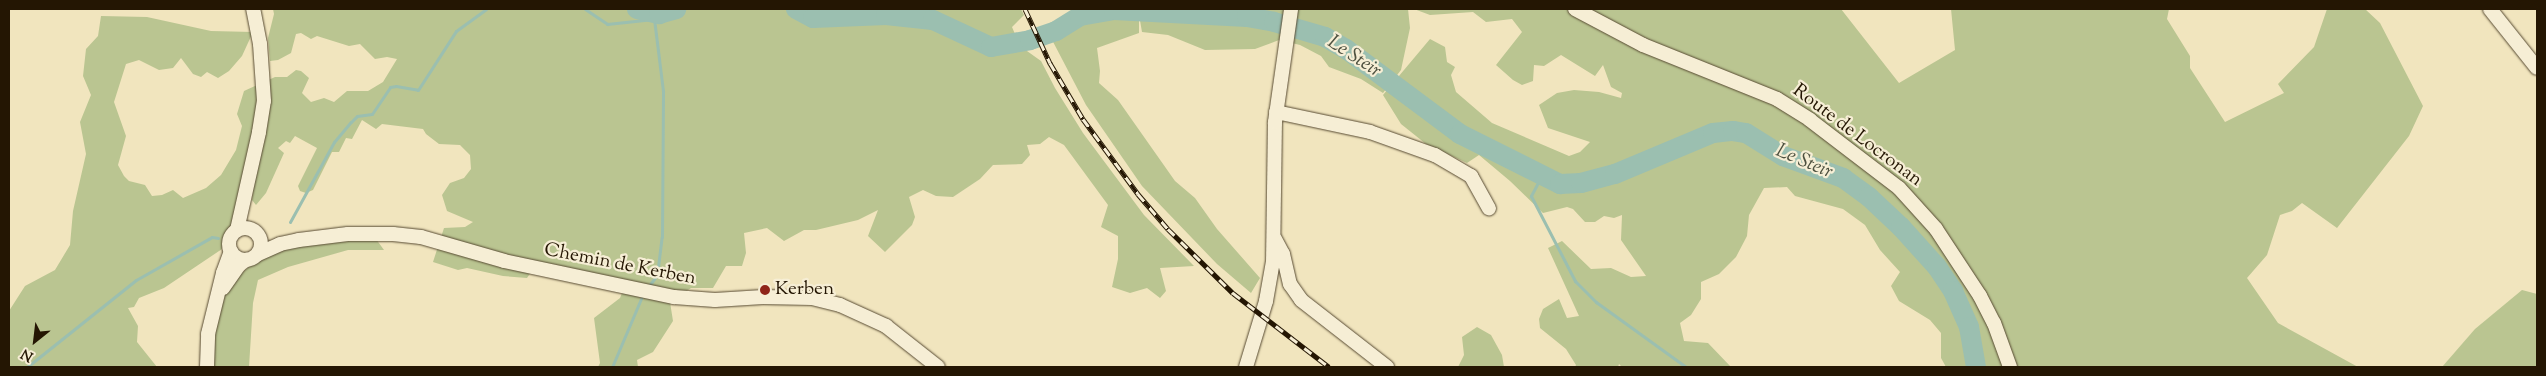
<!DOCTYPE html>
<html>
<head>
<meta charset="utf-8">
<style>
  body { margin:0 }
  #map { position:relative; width:2546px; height:376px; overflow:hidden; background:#f1e5be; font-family:"Sorts Mill Goudy",serif }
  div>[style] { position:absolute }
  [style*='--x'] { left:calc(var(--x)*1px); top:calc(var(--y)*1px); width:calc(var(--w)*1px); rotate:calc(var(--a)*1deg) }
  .green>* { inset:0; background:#bac591 }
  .stream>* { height:3px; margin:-1.5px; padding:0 1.5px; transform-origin:1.5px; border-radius:1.5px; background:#9bbfb0 }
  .river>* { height:20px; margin:-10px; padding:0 10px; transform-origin:10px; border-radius:10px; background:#9bbfb0 }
  .roads { filter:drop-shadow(0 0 1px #574a32) drop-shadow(0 0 1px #574a32) }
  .minor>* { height:14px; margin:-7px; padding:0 7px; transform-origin:7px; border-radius:7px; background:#f6eed5 }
  .minor>.ring { margin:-7px; padding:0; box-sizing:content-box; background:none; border:14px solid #f6eed5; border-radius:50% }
  .rail>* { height:5px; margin-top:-2.5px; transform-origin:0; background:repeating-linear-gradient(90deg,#f6eed5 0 9px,#241603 0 18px); box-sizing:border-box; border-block:1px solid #241603 }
  .dots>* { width:14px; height:14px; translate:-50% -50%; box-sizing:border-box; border:2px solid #f6eed5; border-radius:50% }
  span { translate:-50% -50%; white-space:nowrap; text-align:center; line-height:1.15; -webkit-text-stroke:4.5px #f6eed5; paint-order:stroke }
  .street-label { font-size:19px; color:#241603 }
  .poi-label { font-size:19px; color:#241603 }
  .left { translate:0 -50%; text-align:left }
  .water-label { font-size:20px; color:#4e5140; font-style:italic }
  .frame { position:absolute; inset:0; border:10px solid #241603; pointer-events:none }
  .north { position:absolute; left:10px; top:316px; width:50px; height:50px; -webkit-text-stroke:4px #f6eed5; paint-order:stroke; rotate:209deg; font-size:14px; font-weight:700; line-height:20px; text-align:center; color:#241603 }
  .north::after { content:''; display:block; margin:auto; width:18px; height:22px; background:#241603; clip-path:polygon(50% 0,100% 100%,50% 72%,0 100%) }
</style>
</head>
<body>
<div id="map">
  <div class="green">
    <i style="clip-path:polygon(273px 9px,1021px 9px,1024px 15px,1012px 27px,1020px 46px,1041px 61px,1055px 88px,1083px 133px,1144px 215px,1194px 266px,1160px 268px,1166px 291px,1160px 298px,1147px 288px,1130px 293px,1112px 287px,1118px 259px,1118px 236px,1101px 227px,1108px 205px,1064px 145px,1049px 137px,1040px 144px,1027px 145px,1030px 155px,1022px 164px,993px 165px,980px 179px,953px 197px,936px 196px,923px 190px,909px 197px,915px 217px,912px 225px,885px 252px,868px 236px,878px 210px,858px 220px,816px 230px,804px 230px,784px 241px,767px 228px,744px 233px,746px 253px,742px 266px,726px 266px,713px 288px,691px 288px,670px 302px,673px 321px,653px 352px,637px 360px,638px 367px,598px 367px,600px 363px,594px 318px,620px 298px,626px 283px,537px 263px,527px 278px,503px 276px,467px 268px,458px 270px,433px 262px,444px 228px,465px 227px,473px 222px,447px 211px,442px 195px,450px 183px,464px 178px,471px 169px,470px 155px,460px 145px,439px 144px,426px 134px,423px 129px,382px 124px,376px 129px,362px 120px,352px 139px,346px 138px,339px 152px,332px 152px,313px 190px,306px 193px,300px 191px,298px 186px,317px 148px,295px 136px,290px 143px,286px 141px,278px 148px,284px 153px,266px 193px,256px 205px,252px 200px,253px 188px,226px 234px,225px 247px,164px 288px,139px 298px,134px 307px,128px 308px,138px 326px,137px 342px,157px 367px,9px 367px,9px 311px,25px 286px,55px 270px,70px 245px,73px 211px,86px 154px,80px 122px,91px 95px,83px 76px,86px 49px,98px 36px,101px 16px,147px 17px,211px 31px,253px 32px,242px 56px,229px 71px,218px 78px,207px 72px,201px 77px,193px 74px,181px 58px,173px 68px,159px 70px,139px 60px,126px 64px,114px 102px,126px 136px,118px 165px,124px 176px,129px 181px,145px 185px,152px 196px,162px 195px,173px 190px,183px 198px,206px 188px,221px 175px,236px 150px,242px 126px,237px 114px,244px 91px,275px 77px,287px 77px,296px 70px,301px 71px,309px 78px,302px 93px,311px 102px,324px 98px,334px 102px,347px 91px,368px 91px,383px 82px,397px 59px,387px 57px,375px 59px,360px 44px,349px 46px,317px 36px,311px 39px,301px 33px,296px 34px,291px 53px,278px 60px,270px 61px,268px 38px,274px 14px)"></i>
    <i style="clip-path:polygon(1138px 9px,1408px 9px,1410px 28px,1401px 70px,1383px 93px,1361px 79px,1329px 67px,1321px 56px,1300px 45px,1279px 40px,1255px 49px,1205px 50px,1168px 35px,1142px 32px)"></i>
    <i style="clip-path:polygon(1414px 9px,1841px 9px,1899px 83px,1955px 50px,1951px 9px,2169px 9px,2167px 19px,2190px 56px,2190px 68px,2225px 122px,2284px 93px,2278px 84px,2314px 47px,2327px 9px,2365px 9px,2380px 23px,2423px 106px,2409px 136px,2337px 228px,2302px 203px,2292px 211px,2280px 215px,2267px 255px,2247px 278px,2278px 323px,2358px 367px,1946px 367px,1941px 358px,1941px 333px,1930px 320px,1899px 301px,1891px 286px,1900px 272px,1880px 250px,1865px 225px,1843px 209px,1795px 196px,1787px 187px,1764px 188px,1749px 215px,1747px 236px,1736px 257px,1719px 274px,1701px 282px,1701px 299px,1691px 315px,1680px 323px,1684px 341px,1708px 343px,1731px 367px,1622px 367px,1619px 364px,1618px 367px,1575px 367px,1576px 365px,1566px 349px,1540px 328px,1539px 319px,1543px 309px,1559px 299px,1567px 318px,1579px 316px,1548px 248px,1562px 241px,1591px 269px,1611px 268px,1631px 277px,1646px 276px,1621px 240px,1622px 215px,1614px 218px,1604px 216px,1595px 222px,1585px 222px,1573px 209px,1567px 207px,1543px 213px,1510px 181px,1479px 155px,1467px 163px,1426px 144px,1401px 124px,1383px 95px,1430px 39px,1445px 47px,1447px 62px,1455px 67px,1451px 75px,1456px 92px,1492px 123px,1569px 156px,1580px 152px,1590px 142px,1548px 128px,1539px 105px,1557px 93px,1574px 90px,1599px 92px,1621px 98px,1622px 93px,1611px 87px,1603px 65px,1595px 76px,1561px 55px,1544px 66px,1534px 65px,1533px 81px,1522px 85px,1513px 80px,1496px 65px,1522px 32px,1512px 19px,1486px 22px,1473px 12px,1430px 15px)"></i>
    <i style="clip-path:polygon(1139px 14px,1139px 33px,1097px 48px,1100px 71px,1099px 83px,1118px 100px,1175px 181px,1195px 198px,1217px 229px,1260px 278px,1251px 293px,1217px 264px,1142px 186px,1086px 105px,1050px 36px,1084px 22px)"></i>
    <i style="clip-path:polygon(376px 239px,384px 250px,348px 250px,288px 267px,258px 280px,253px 303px,249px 367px,213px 367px,212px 333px,221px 296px,231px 282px,249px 267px,272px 253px,321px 240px)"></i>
    <i style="clip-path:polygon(2522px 290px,2537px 294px,2537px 367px,2442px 367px,2475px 329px)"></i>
    <i style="clip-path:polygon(1477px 327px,1491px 335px,1502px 355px,1504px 367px,1458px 367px,1464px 355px,1462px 337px)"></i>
  </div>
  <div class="stream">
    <i style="--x:585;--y:9;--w:27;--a:34"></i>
    <i style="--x:607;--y:24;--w:47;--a:-6.1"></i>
    <i style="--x:654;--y:19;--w:7;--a:-45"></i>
    <i style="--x:1542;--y:175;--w:24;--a:118"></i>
    <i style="--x:1531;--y:196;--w:96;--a:62.6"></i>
    <i style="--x:1575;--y:281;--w:30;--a:45"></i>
    <i style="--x:1596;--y:302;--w:111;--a:35.8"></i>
    <i style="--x:290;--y:222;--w:91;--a:-61.2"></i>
    <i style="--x:334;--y:142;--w:26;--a:-50"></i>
    <i style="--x:351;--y:122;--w:8;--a:-45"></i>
    <i style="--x:357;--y:116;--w:15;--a:-8"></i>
    <i style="--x:372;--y:114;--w:32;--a:-56"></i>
    <i style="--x:390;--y:87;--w:6;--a:-9"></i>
    <i style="--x:396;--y:86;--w:22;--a:10"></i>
    <i style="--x:418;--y:90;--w:70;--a:-57.2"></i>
    <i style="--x:456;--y:31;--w:37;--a:-36"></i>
    <i style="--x:648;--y:287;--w:15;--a:-53"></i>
    <i style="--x:657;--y:275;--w:38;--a:-83"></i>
    <i style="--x:662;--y:237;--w:146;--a:-89.6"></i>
    <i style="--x:663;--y:91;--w:73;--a:-97.1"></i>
    <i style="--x:27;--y:367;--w:139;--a:-38.6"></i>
    <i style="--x:136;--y:280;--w:87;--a:-29.5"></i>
    <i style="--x:212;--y:237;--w:6;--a:9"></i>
    <i style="--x:612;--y:367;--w:79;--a:-67"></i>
  </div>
  <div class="river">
    <i style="--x:637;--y:9;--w:23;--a:13"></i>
    <i style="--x:659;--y:14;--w:18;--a:-16"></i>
    <i style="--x:796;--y:9;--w:19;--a:28"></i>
    <i style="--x:813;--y:18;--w:73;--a:-2.4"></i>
    <i style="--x:886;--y:15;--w:47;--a:6.1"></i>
    <i style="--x:933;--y:20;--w:64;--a:25"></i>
    <i style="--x:991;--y:47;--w:40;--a:-10"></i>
    <i style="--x:1030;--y:40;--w:28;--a:-19"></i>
    <i style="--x:1056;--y:31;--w:28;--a:-32"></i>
    <i style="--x:1080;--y:16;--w:35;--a:-10"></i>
    <i style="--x:1114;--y:10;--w:133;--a:3"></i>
    <i style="--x:1247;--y:17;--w:27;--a:10"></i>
    <i style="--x:1274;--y:22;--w:53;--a:16.4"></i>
    <i style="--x:1325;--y:37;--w:24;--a:30"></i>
    <i style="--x:1346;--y:49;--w:142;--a:36.7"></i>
    <i style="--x:1460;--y:134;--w:112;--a:26.6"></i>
    <i style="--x:1560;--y:184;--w:21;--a:-3"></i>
    <i style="--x:1581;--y:183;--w:35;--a:-15"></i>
    <i style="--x:1615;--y:174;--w:106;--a:-22.7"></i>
    <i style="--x:1713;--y:133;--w:20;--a:-6"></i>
    <i style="--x:1733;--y:131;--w:13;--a:9"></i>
    <i style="--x:1746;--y:133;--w:44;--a:31.9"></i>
    <i style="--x:1783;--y:156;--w:64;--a:20.1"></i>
    <i style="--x:1843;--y:178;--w:32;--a:36"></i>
    <i style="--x:1869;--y:197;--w:44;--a:43.2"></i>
    <i style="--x:1901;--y:227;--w:54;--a:48"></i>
    <i style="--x:1937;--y:267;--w:29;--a:56"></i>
    <i style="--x:1953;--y:291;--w:39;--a:66"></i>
    <i style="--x:1969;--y:327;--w:41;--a:80.1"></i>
  </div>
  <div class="roads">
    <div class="minor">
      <i style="--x:1575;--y:9;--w:77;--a:27.9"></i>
      <i style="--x:1643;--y:45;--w:144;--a:21.9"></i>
      <i style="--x:1777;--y:99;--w:39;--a:32"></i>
      <i style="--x:1810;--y:120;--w:112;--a:37.4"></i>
      <i style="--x:1899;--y:188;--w:55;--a:47.9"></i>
      <i style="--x:1936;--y:229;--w:80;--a:56.7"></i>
      <i style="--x:1980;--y:296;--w:30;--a:63"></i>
      <i style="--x:1994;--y:323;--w:47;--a:70"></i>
      <i style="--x:2490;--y:9;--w:75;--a:51.5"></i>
      <i style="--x:1276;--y:112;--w:96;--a:12"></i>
      <i style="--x:1370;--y:132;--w:69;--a:19.5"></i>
      <i style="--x:1435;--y:155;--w:42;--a:30.3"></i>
      <i style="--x:1471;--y:176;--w:37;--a:61"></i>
      <i class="ring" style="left:229px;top:228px;width:18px;height:18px"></i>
      <i style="--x:237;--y:230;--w:100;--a:-77.3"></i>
      <i style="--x:259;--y:132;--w:31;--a:-81"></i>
      <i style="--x:264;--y:101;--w:57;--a:-94"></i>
      <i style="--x:260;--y:44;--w:36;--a:-101"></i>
      <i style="--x:1275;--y:239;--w:17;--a:62"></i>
      <i style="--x:1283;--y:254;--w:31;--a:77"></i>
      <i style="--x:1290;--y:284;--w:19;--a:55"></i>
      <i style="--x:1301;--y:300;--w:109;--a:37.9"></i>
      <i style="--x:258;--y:254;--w:24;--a:-24"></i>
      <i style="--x:280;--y:244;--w:19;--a:-12"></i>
      <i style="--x:299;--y:240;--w:49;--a:-7"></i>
      <i style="--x:348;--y:234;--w:45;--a:0"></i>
      <i style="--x:393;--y:234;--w:28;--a:6"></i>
      <i style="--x:421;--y:237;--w:86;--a:16.1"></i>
      <i style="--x:504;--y:261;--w:174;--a:12"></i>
      <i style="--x:674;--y:297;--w:41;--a:4.2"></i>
      <i style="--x:715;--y:300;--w:48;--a:-3.6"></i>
      <i style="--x:763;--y:297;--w:49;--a:1.2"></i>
      <i style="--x:812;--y:298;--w:29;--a:14"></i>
      <i style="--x:840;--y:305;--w:51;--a:24.5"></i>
      <i style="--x:886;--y:326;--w:66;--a:38.3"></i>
      <i style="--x:223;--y:288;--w:28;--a:-55"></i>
      <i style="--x:239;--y:265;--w:9;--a:-36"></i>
      <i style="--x:207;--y:367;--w:33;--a:-88"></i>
      <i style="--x:208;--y:334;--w:63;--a:-76.2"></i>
      <i style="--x:223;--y:273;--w:23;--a:-70"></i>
      <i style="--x:1246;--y:367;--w:69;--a:-73.1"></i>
      <i style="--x:1266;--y:301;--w:39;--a:-80"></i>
      <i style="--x:1273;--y:263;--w:141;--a:-89.2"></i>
      <i style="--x:1275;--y:122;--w:114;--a:-81.9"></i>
    </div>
  </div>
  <div class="rail">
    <i style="--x:1025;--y:9;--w:60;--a:65.2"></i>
    <i style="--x:1050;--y:63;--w:65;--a:59.5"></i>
    <i style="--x:1083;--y:119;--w:93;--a:53.7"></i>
    <i style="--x:1138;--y:194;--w:46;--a:49.4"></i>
    <i style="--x:1168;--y:229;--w:91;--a:44.6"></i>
    <i style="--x:1233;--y:293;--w:121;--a:37.6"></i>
  </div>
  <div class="dots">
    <i style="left:765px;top:290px;background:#8f2418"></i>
  </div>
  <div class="street-label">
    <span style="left:1857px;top:136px;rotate:37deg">Route de Locronan</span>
    <span style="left:620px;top:265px;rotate:11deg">Chemin de Kerben</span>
  </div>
  <div class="poi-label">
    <span class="left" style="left:775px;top:290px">Kerben</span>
  </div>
  <div class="water-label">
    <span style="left:1354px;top:57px;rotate:33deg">Le Steir</span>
    <span style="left:1804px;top:162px;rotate:23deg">Le Steir</span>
  </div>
  <div class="frame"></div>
  <div class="north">N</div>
</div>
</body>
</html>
